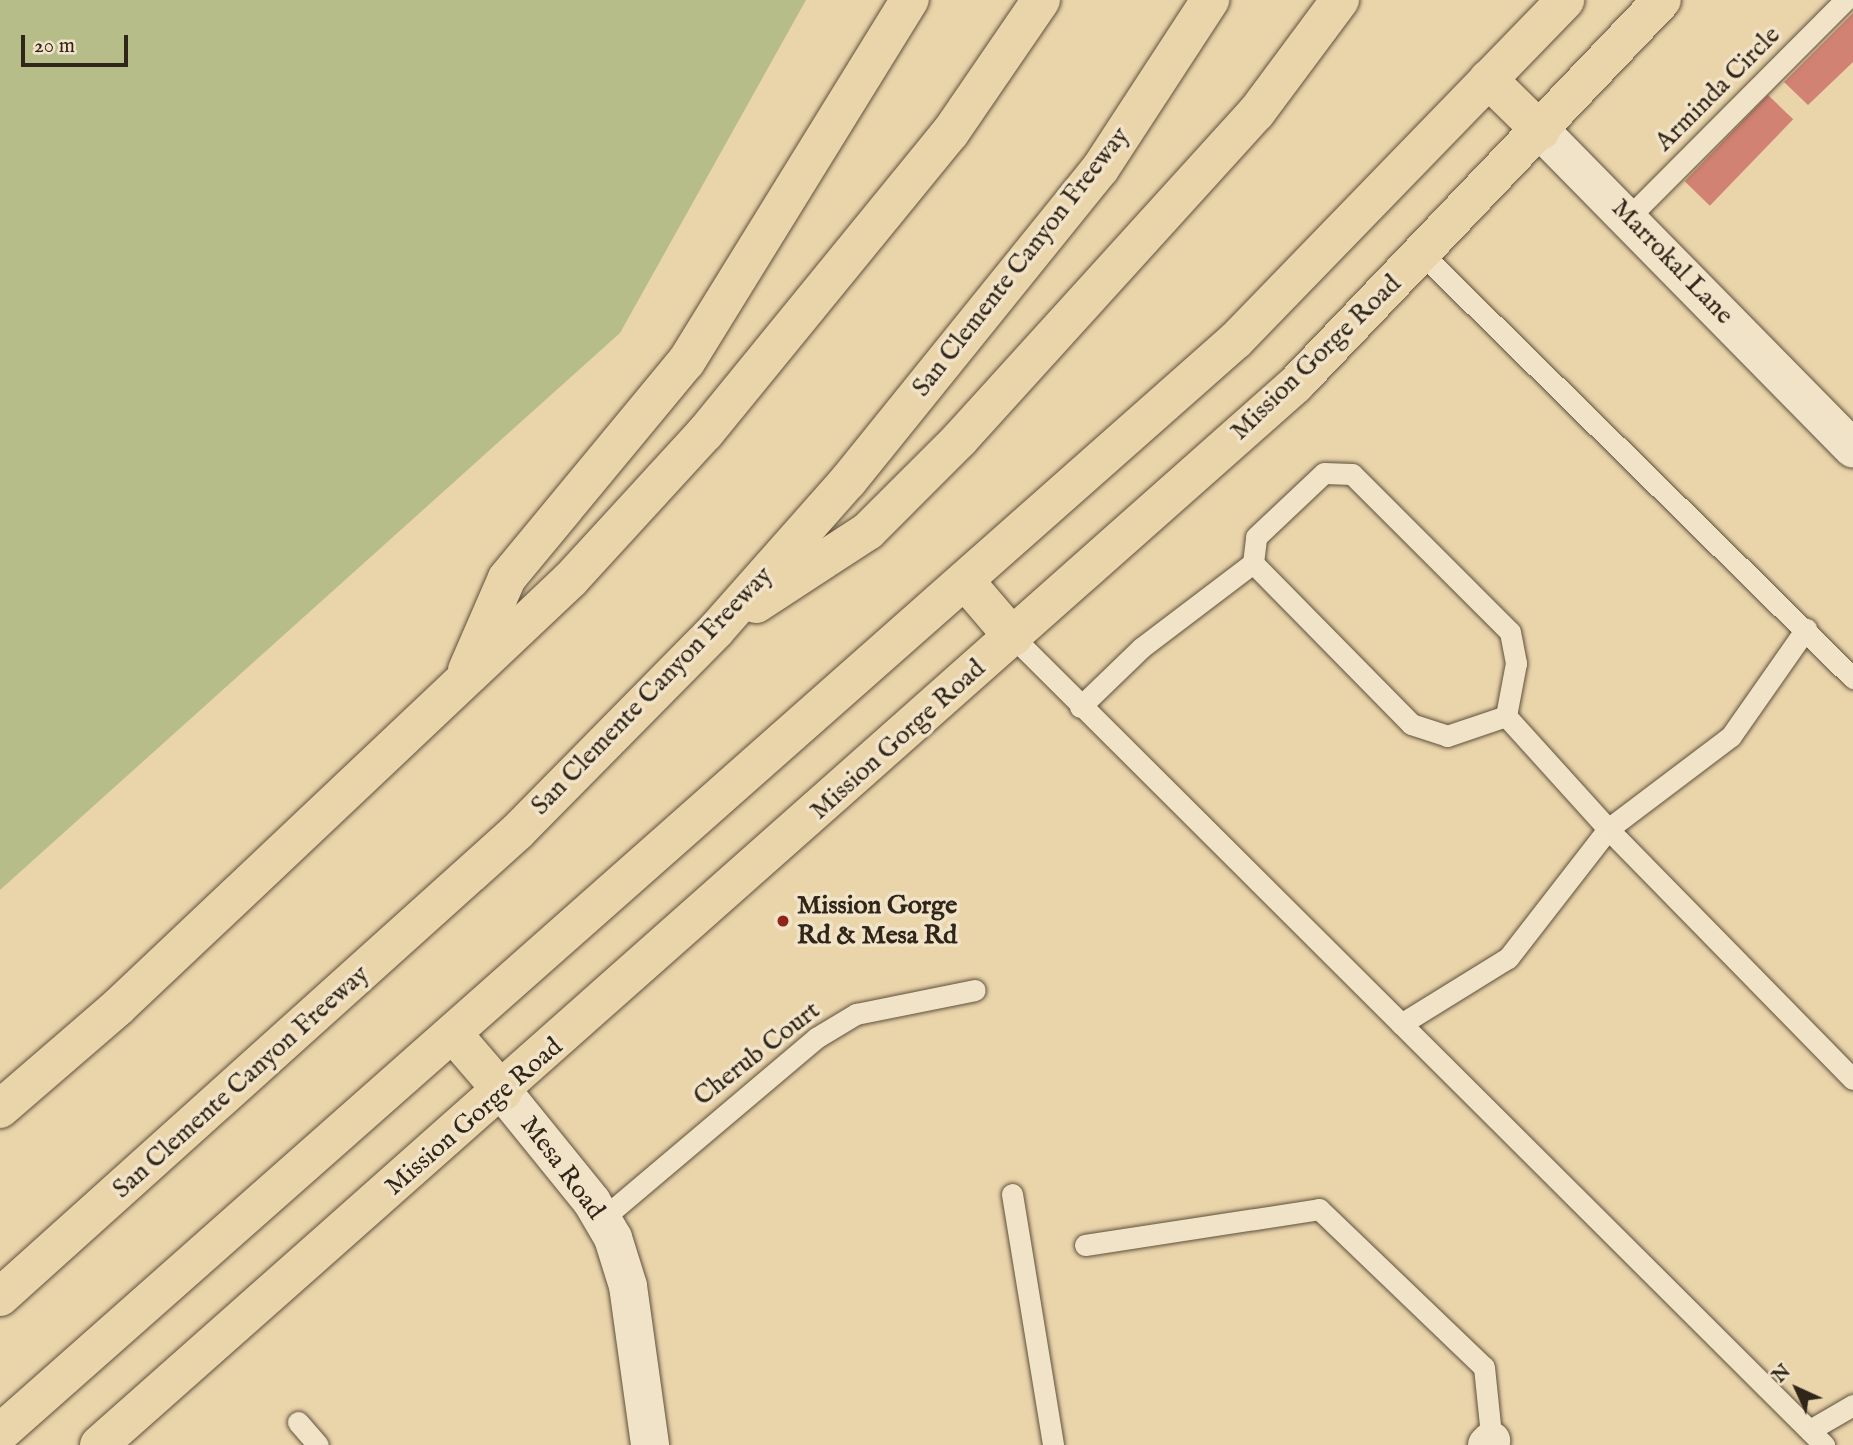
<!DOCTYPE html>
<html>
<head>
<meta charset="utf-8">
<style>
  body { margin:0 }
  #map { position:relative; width:1853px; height:1445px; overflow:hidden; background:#ead4aa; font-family:"IM FELL English",serif }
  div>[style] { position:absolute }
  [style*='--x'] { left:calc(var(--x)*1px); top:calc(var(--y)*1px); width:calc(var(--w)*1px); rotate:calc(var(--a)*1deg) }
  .green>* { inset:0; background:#b6bd89 }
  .building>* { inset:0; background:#d18272; transform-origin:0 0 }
  .roads { filter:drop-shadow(0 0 2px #5e513d) drop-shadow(0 0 2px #5e513d) }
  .service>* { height:21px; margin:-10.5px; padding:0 10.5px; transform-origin:10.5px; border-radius:10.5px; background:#f1e3c8 }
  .minor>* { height:38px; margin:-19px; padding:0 19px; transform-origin:19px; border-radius:19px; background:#f1e3c8 }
  .tertiary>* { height:38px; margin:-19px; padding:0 19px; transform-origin:19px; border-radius:19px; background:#f1e3c8 }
  .primary>* { height:38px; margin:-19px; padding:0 19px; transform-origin:19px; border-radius:19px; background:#ead4aa }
  .motorway>* { height:38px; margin:-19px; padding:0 19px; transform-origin:19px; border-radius:19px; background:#ead4aa }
  .dots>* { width:19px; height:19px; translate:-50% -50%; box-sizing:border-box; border:4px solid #f1e3c8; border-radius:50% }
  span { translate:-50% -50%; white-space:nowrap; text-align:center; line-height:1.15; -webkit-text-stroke:7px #f1e3c8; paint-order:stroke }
  .street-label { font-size:26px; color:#302519 }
  .poi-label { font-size:26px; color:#302519; font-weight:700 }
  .left { translate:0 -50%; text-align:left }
  .north { position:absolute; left:1762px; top:1354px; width:70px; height:70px; -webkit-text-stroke:5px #f1e3c8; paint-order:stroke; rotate:315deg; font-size:19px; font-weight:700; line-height:28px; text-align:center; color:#302519 }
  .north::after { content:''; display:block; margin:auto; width:24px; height:32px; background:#302519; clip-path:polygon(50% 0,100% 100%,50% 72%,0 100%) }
  .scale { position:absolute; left:21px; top:35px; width:107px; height:32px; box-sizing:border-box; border:4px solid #302519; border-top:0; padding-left:9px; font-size:21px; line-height:24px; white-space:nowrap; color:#302519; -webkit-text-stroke:5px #f1e3c8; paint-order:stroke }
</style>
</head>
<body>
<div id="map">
  <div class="green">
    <i style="clip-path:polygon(0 0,806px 0,620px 333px,0 890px)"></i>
  </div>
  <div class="building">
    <i style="clip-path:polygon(1853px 13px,1853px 62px,1808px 105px,1784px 82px)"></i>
    <i style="left:1768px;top:95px;width:35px;height:120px;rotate:44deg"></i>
  </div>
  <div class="roads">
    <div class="service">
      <i style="--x:1629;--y:217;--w:306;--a:-45.1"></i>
      <i style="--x:1422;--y:254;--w:605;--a:44.53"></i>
      <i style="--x:1253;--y:563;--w:26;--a:-83"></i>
      <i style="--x:1256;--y:537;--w:93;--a:-43.3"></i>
      <i style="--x:1324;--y:473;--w:28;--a:2"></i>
      <i style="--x:1352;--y:474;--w:223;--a:45"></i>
      <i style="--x:1510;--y:632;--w:32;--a:79"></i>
      <i style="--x:1516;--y:663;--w:54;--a:100.7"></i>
      <i style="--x:1013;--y:637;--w:1145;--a:44.89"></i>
      <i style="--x:1080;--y:707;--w:85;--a:-44"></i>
      <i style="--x:1141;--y:648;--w:141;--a:-37.2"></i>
      <i style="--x:1253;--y:563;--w:226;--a:45.5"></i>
      <i style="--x:1411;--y:724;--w:38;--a:18"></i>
      <i style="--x:1447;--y:736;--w:62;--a:-18.7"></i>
      <i style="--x:1506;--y:716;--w:152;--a:47.9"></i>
      <i style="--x:1608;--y:829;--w:350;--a:45.6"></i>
      <i style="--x:1401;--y:1024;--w:126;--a:-31.7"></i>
      <i style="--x:1508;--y:958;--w:163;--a:-52.2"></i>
      <i style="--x:1608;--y:829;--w:154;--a:-37.1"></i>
      <i style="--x:1731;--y:736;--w:131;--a:-55"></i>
      <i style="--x:1012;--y:1194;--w:254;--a:80.7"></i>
      <i style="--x:602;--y:1219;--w:280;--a:-40.2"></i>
      <i style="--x:816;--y:1038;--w:47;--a:-31"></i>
      <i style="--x:856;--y:1014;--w:121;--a:-11.4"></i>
      <i style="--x:1085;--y:1245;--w:237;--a:-8.7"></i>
      <i style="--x:1319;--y:1209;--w:228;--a:43.8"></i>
      <i style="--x:1484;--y:1367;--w:78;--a:84.1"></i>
      <i style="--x:298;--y:1422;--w:30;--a:49"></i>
      <i style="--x:1810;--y:1430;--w:50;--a:-30.2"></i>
    </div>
    <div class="minor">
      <i style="--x:1541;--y:131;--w:445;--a:45.5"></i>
      <i style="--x:1487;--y:1445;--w:6;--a:-45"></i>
    </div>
    <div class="tertiary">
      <i style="--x:503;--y:1092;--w:141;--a:51"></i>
      <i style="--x:592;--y:1202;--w:42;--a:59.7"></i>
      <i style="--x:613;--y:1238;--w:50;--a:72.6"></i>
      <i style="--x:628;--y:1286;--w:161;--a:82.1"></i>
    </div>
    <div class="primary">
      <i style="--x:1488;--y:79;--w:74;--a:44.5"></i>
      <i style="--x:965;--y:581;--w:74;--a:49.4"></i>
      <i style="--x:454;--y:1035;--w:75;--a:49.3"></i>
      <i style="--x:0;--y:1433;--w:1650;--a:-41.49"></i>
      <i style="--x:1236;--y:340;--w:473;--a:-45.9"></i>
      <i style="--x:99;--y:1445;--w:1600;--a:-41.55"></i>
      <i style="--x:1296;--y:384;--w:530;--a:-46.37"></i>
    </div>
    <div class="motorway">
      <i style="--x:756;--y:604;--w:134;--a:-33.1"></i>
      <i style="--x:868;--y:531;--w:130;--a:-45"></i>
      <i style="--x:960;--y:439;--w:440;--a:-47.8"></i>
      <i style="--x:1256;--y:113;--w:141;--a:-53.4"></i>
      <i style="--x:467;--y:670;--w:100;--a:-66.5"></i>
      <i style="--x:507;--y:578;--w:281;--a:-50.4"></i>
      <i style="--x:686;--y:362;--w:426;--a:-58.3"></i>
      <i style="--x:0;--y:1109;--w:156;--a:-40.8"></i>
      <i style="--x:118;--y:1007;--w:623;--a:-43.37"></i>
      <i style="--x:571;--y:579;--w:198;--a:-47.5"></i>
      <i style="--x:705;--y:433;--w:387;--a:-50.8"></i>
      <i style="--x:950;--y:133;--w:161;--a:-55.6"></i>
      <i style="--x:0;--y:1297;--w:697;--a:-41.97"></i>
      <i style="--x:518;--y:831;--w:282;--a:-45.4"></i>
      <i style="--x:716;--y:630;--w:199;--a:-48.5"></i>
      <i style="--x:848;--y:481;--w:401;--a:-51.1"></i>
      <i style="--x:1100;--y:169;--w:202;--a:-56.9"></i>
    </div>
  </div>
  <div class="dots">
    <i style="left:783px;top:921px;background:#8f2418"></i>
  </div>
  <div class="street-label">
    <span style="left:1718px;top:89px;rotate:-45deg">Arminda Circle</span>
    <span style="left:1021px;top:262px;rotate:-52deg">San Clemente Canyon Freeway</span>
    <span style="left:1672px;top:262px;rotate:46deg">Marrokal Lane</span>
    <span style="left:1316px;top:358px;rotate:-44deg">Mission Gorge Road</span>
    <span style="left:652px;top:691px;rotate:-46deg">San Clemente Canyon Freeway</span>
    <span style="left:898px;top:740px;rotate:-42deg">Mission Gorge Road</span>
    <span style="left:757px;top:1054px;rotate:-38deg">Cherub Court</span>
    <span style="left:241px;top:1082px;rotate:-42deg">San Clemente Canyon Freeway</span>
    <span style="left:474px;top:1117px;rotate:-41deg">Mission Gorge Road</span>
    <span style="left:562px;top:1168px;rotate:53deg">Mesa Road</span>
  </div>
  <div class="poi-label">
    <span class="left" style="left:797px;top:921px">Mission Gorge<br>Rd &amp; Mesa Rd</span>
  </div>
  <div class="north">N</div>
  <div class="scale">20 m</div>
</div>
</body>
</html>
